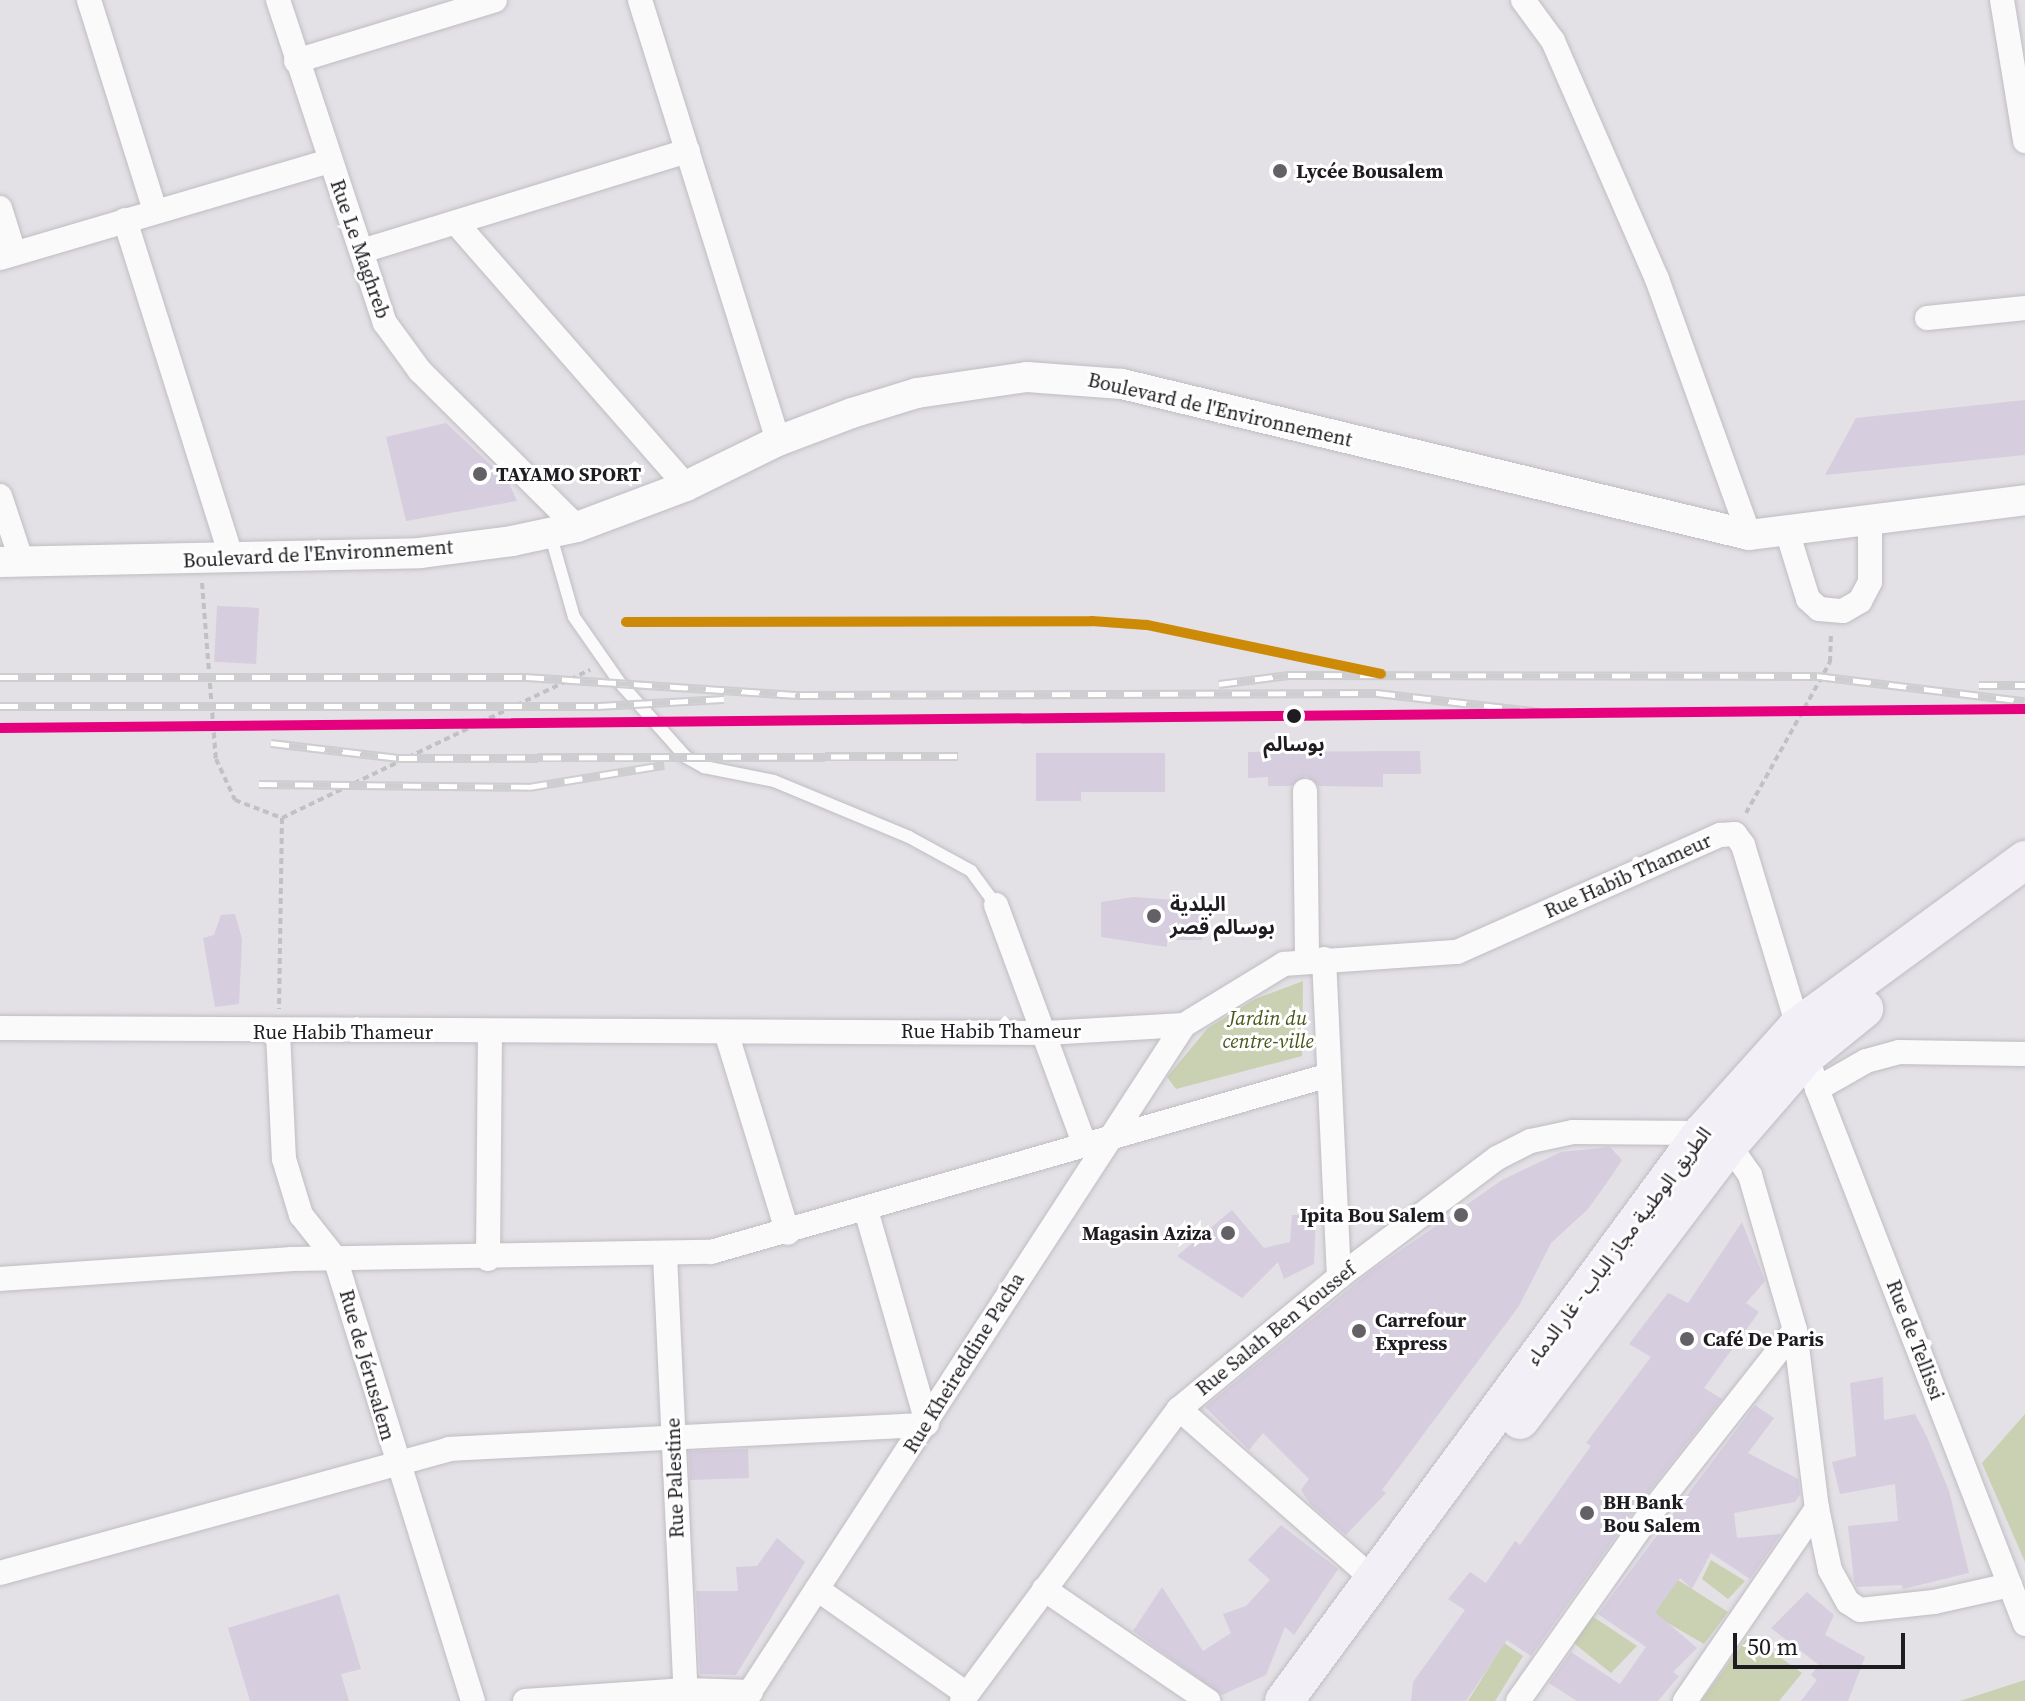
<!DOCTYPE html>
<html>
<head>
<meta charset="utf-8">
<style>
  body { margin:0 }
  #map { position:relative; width:2025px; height:1701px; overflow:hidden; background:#e3e0e6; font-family:"Source Serif 4","Noto Sans Arabic",serif }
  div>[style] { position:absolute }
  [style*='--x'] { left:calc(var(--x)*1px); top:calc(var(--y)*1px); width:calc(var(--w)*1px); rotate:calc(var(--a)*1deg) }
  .green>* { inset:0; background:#c9d1b2 }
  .building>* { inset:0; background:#d6cdde; transform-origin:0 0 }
  .path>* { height:4px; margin-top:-2px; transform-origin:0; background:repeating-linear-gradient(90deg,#c1c0c3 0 6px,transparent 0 10px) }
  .roads { filter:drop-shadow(0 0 2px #c0bdc2) drop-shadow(0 0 2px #c0bdc2) }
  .service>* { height:12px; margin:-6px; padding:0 6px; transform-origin:6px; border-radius:6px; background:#fbfafb }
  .minor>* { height:24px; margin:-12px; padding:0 12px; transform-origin:12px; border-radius:12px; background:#fbfafb }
  .tertiary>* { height:30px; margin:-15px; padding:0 15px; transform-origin:15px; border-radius:15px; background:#fbfafb }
  .primary>* { height:38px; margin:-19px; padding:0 19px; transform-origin:19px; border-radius:19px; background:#f3eff6 }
  .rail>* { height:9px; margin-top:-4.5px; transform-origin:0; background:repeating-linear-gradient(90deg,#fff 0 18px,#cecdcf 0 36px); box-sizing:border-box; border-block:2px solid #cecdcf }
  .rail-1>* { height:10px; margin:-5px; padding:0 5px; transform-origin:5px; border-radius:5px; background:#e5007d }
  .rail-2>* { height:10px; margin:-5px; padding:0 5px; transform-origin:5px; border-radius:5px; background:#cc8a07 }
  .dots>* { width:22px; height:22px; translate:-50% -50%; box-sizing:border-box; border:4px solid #fff; border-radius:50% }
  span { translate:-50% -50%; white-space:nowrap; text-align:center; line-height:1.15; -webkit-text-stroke:6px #fff; paint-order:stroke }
  .poi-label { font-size:20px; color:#1f1c21; font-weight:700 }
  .left { translate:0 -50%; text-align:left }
  .right { translate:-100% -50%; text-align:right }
  .street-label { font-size:20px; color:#1f1c21 }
  .stop-label { font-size:20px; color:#1f1c21; font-weight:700 }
  .park-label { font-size:20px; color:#485518; font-style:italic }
  .scale { position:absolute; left:1733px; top:1633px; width:172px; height:36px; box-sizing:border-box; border:4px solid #1f1c21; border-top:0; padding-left:10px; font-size:24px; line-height:28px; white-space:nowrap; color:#1f1c21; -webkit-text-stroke:6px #fff; paint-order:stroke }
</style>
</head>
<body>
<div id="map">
  <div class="green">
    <i style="clip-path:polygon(1303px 981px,1302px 1056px,1176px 1089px,1167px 1077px,1208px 1028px,1255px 999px)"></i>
    <i style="clip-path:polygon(2025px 1414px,2025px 1562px,1982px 1463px)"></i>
    <i style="clip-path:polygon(1711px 1560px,1745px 1581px,1728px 1599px,1702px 1579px)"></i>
    <i style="clip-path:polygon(1678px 1580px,1728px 1612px,1704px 1644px,1666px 1622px,1640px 1633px)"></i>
    <i style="clip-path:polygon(1586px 1612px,1637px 1646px,1611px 1673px,1570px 1640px)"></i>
    <i style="clip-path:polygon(1749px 1635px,1802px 1673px,1779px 1701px,1701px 1701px)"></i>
    <i style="clip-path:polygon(1504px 1643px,1523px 1656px,1495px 1701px,1468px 1701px)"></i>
    <i style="clip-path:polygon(2025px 1680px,2025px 1701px,1960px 1701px)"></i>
  </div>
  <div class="building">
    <i style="clip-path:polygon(2025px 400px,2025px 455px,1825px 475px,1856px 418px)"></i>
    <i style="clip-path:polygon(446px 423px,508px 481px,517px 501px,406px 521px,386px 437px)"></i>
    <i style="left:259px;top:608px;width:56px;height:42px;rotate:93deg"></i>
    <i style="clip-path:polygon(1420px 751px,1421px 774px,1383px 774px,1383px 787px,1319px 786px,1306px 776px,1291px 786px,1268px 786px,1268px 777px,1248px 778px,1248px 752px)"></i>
    <i style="clip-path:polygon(1036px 753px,1165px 753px,1165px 792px,1081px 792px,1081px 801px,1036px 801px)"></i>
    <i style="clip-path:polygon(1134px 897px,1202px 902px,1202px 940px,1167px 940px,1167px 947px,1101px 937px,1101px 902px)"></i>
    <i style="clip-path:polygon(235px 914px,242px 939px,239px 1004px,215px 1007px,203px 938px,214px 935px,221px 915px)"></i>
    <i style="clip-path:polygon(1610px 1147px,1622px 1160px,1613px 1174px,1588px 1209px,1551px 1243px,1519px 1306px,1382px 1490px,1386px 1493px,1346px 1535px,1311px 1505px,1301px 1490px,1309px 1479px,1263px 1433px,1249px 1450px,1205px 1407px,1371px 1271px,1502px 1180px,1561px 1152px)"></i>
    <i style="clip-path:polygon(1232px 1210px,1264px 1248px,1290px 1242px,1292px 1215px,1316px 1215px,1314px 1264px,1284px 1279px,1278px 1262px,1242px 1298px,1177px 1256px)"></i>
    <i style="clip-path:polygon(1742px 1222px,1765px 1281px,1746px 1303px,1759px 1312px,1704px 1388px,1722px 1399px,1638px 1505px,1531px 1656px,1507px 1640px,1466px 1701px,1411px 1701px,1413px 1682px,1465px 1610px,1448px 1599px,1470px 1572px,1486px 1583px,1515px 1541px,1520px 1545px,1591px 1446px,1586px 1443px,1651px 1357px,1629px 1344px,1668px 1293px,1688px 1303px)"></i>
    <i style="clip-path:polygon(1883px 1377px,1884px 1420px,1915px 1414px,1927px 1437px,1949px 1491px,1969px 1573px,1903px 1589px,1902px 1585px,1857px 1587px,1854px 1582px,1848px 1526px,1898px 1521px,1895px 1484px,1840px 1494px,1832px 1462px,1856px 1456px,1850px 1383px)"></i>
    <i style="clip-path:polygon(1755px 1405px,1774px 1418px,1748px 1453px,1798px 1479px,1800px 1494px,1795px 1502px,1734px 1513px,1737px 1538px,1781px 1534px,1750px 1579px,1711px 1553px,1692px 1589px,1680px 1578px,1655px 1612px,1697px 1648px,1673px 1672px,1679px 1676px,1658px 1701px,1577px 1701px,1549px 1683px,1571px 1652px,1620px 1684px,1646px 1647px,1598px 1614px)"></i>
    <i style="left:748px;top:1449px;width:29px;height:59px;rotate:88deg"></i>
    <i style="clip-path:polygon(1281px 1525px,1338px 1569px,1294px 1635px,1285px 1627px,1266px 1675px,1222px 1695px,1133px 1631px,1162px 1587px,1203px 1651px,1231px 1633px,1223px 1614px,1246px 1606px,1270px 1580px,1248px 1560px)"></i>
    <i style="clip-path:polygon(777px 1538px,805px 1562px,736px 1675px,700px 1674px,696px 1591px,738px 1591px,736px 1567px,757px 1566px)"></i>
    <i style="clip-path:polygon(1807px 1592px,1834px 1615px,1825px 1635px,1865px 1657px,1848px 1701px,1801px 1701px,1817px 1680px,1811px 1675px,1819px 1665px,1771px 1628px)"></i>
    <i style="clip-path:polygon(339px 1594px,361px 1669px,341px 1674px,349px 1701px,250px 1701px,228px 1628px)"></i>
  </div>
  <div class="path">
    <i style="--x:202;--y:583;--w:177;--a:85.5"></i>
    <i style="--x:216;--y:759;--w:45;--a:65.1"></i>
    <i style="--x:235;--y:800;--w:50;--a:21"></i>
    <i style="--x:282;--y:818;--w:191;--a:90.9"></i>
    <i style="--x:1746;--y:813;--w:173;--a:-60.9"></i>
    <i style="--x:1830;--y:662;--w:30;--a:-88"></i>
    <i style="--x:282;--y:818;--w:342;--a:-25.7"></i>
  </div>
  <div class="roads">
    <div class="service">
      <i style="--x:550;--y:533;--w:87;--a:74.1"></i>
      <i style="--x:574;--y:617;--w:80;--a:55.1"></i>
      <i style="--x:620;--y:683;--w:99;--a:48.3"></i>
      <i style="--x:686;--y:757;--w:21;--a:29"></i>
      <i style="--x:704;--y:767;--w:71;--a:11.3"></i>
      <i style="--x:774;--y:781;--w:146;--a:22.5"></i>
      <i style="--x:909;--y:837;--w:71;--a:28.7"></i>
      <i style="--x:971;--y:871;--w:42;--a:53.7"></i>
    </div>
    <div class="minor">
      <i style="--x:89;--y:0;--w:221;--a:72.6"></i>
      <i style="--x:278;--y:0;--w:340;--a:71.7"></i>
      <i style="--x:385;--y:323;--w:59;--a:53.9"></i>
      <i style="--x:420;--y:371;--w:221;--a:44.8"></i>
      <i style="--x:640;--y:0;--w:462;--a:72.6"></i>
      <i style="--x:1523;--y:0;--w:51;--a:53.8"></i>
      <i style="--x:1553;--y:41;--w:260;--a:66.4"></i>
      <i style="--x:1657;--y:279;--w:272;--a:70.2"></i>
      <i style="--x:2002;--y:0;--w:143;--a:80.7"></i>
      <i style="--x:296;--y:61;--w:208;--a:-17"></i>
      <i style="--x:0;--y:208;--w:47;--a:72.7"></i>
      <i style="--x:125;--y:220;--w:356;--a:72.5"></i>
      <i style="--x:457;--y:224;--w:348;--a:48.8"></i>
      <i style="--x:362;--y:251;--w:341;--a:-17.1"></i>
      <i style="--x:0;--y:258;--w:343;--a:-16.4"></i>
      <i style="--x:1927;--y:318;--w:99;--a:-5.8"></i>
      <i style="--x:0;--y:496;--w:70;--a:71.6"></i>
      <i style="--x:1787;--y:531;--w:71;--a:72.8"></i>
      <i style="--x:1808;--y:599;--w:15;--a:42"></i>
      <i style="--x:1819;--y:609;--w:24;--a:5"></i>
      <i style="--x:1843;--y:611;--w:20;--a:-30"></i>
      <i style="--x:1860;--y:601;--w:21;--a:-62"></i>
      <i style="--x:1870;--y:582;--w:62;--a:-90"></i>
      <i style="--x:1305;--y:791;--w:168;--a:89.3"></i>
      <i style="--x:996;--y:905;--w:256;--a:69.7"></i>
      <i style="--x:1324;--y:959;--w:318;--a:87.3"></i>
      <i style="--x:0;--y:1028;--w:1046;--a:0.27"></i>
      <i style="--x:1046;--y:1033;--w:138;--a:-3.3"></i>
      <i style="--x:1184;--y:1025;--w:117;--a:-31.4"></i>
      <i style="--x:1284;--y:964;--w:173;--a:-4"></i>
      <i style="--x:1457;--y:952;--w:288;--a:-24"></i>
      <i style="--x:1720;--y:835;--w:15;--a:-4"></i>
      <i style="--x:1735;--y:834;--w:14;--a:54"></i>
      <i style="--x:1743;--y:845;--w:255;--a:73.1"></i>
      <i style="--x:1817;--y:1089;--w:574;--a:68.75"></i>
      <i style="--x:726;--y:1032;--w:210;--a:72.9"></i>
      <i style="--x:278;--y:1033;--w:126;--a:87.3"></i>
      <i style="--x:284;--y:1159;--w:59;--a:73.1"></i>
      <i style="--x:301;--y:1215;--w:55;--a:51.7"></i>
      <i style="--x:335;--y:1258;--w:464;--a:72.7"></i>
      <i style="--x:1817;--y:1089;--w:56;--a:-29.7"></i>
      <i style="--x:1866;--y:1061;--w:34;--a:-15"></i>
      <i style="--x:1899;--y:1052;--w:126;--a:0.9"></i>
      <i style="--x:866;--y:1210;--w:222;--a:74"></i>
      <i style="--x:665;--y:1255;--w:446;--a:87.3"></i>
      <i style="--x:488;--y:1259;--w:227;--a:-89.5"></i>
      <i style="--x:0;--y:1279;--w:292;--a:-3.9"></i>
      <i style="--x:291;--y:1259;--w:420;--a:-1"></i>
      <i style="--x:711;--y:1252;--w:640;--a:-15.97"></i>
      <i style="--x:1179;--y:1409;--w:259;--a:41.2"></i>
      <i style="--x:0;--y:1573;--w:466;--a:-15.4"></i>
      <i style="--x:449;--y:1449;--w:477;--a:-2.9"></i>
      <i style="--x:817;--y:1589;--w:183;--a:35"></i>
      <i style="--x:1044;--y:1589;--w:199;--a:34.3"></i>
      <i style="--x:525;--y:1701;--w:161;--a:-3.9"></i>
      <i style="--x:686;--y:1690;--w:65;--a:1.8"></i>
      <i style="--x:744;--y:1701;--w:807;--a:-56.94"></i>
      <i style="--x:962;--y:1701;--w:364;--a:-53.4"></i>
      <i style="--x:1179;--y:1409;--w:207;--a:-39.5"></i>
      <i style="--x:1339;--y:1277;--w:198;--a:-37"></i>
      <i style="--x:1497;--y:1158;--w:38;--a:-27"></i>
      <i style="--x:1531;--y:1141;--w:43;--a:-12.1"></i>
      <i style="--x:1573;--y:1132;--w:129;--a:0.4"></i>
      <i style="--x:1702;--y:1133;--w:30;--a:24"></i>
      <i style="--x:1729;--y:1145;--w:37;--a:55"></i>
      <i style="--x:1750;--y:1175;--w:161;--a:73.8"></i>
      <i style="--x:1795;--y:1330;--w:179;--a:83"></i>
      <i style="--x:1817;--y:1508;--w:63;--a:78.2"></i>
      <i style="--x:1830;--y:1570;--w:37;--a:61"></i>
      <i style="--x:1848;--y:1602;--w:14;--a:34"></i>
      <i style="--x:1860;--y:1610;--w:74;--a:-6.2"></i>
      <i style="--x:1934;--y:1602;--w:78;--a:-12.6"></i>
      <i style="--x:1518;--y:1701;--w:229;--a:-54.8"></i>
      <i style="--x:1650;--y:1514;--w:234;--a:-51.8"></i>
      <i style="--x:1685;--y:1701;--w:234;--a:-55.6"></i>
    </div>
    <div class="tertiary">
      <i style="--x:0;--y:562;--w:420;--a:-1.2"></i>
      <i style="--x:420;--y:553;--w:93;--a:-7.4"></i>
      <i style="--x:512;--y:541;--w:66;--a:-12.2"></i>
      <i style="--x:577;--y:527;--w:116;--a:-20.6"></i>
      <i style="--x:686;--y:486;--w:102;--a:-26.1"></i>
      <i style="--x:778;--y:441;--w:79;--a:-20.7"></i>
      <i style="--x:852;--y:413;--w:68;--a:-17.1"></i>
      <i style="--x:917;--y:393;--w:111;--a:-8.3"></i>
      <i style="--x:1027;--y:377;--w:95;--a:4.2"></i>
      <i style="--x:1122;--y:384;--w:645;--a:13.54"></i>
      <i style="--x:1749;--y:535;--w:278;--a:-7.2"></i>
    </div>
    <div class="primary">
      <i style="--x:1520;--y:1420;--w:345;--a:-52.8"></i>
      <i style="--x:1729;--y:1145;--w:118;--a:-49.1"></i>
      <i style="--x:1806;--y:1056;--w:75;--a:-39"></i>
      <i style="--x:1284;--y:1701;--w:705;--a:-53.65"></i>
      <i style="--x:1702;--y:1133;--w:142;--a:-48.1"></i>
      <i style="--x:1797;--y:1027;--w:283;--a:-36.2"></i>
    </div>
  </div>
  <div class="rail">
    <i style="--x:626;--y:622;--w:466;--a:-0.1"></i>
    <i style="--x:1092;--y:621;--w:55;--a:4.2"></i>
    <i style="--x:1147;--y:625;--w:205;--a:11.8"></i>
    <i style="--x:0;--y:677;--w:526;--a:0"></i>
    <i style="--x:526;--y:677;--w:275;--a:3.8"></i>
    <i style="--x:800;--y:695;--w:577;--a:-0.2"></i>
    <i style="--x:1377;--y:693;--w:165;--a:6.6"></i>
    <i style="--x:1219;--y:684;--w:70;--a:-7.4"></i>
    <i style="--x:1288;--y:675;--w:529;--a:0.11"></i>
    <i style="--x:1817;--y:676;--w:209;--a:6.9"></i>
    <i style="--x:1979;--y:685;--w:46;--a:0"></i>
    <i style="--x:0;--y:706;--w:598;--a:0"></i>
    <i style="--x:598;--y:706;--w:126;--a:-3.2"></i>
    <i style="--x:271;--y:743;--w:129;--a:6.7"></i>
    <i style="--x:399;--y:758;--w:559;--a:-0.2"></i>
    <i style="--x:259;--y:784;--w:270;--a:0.6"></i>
    <i style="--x:529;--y:787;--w:137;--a:-9.3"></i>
  </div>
  <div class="rail-1">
    <i style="--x:0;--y:728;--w:2025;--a:-0.54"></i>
  </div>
  <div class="rail-2">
    <i style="--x:626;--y:622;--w:466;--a:-0.1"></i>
    <i style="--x:1092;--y:621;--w:55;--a:4.2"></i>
    <i style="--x:1147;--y:625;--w:239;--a:11.8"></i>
  </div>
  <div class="dots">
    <i style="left:1280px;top:171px;background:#646166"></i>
    <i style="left:480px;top:474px;background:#646166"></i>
    <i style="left:1294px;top:716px;background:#1f1c21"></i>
    <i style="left:1154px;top:916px;background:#646166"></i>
    <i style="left:1461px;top:1215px;background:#646166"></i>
    <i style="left:1228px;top:1233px;background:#646166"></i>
    <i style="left:1359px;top:1331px;background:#646166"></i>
    <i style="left:1687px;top:1339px;background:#646166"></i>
    <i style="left:1587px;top:1513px;background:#646166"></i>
  </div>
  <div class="poi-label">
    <span class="left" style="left:1296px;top:171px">Lycée Bousalem</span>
    <span class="left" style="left:496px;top:474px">TAYAMO SPORT</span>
    <span class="left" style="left:1170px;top:916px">البلدية<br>بوسالم قصر</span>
    <span class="right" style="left:1445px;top:1215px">Ipita Bou Salem</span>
    <span class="right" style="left:1212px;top:1233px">Magasin Aziza</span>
    <span class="left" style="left:1375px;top:1332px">Carrefour<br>Express</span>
    <span class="left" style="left:1703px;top:1339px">Café De Paris</span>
    <span class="left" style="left:1603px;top:1514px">BH Bank<br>Bou Salem</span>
  </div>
  <div class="street-label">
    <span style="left:360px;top:249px;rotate:71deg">Rue Le Maghreb</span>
    <span style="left:1220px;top:410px;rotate:13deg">Boulevard de l'Environnement</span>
    <span style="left:318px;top:554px;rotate:-3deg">Boulevard de l'Environnement</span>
    <span style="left:1628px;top:876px;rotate:-24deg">Rue Habib Thameur</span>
    <span style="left:991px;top:1031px">Rue Habib Thameur</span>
    <span style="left:343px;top:1032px">Rue Habib Thameur</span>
    <span style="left:1619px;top:1246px;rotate:-53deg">الطريق الوطنية مجاز الباب - غار الدماء</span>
    <span style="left:1276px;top:1329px;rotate:-39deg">Rue Salah Ben Youssef</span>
    <span style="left:1915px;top:1340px;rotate:69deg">Rue de Tellissi</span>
    <span style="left:964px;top:1363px;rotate:-58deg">Rue Kheireddine Pacha</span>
    <span style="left:367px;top:1365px;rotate:74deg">Rue de Jérusalem</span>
    <span style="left:675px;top:1478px;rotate:-92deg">Rue Palestine</span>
  </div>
  <div class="stop-label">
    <span style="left:1294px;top:744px">بوسالم</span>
  </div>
  <div class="park-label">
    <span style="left:1268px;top:1030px">Jardin du<br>centre-ville</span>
  </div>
  <div class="scale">50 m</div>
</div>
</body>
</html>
